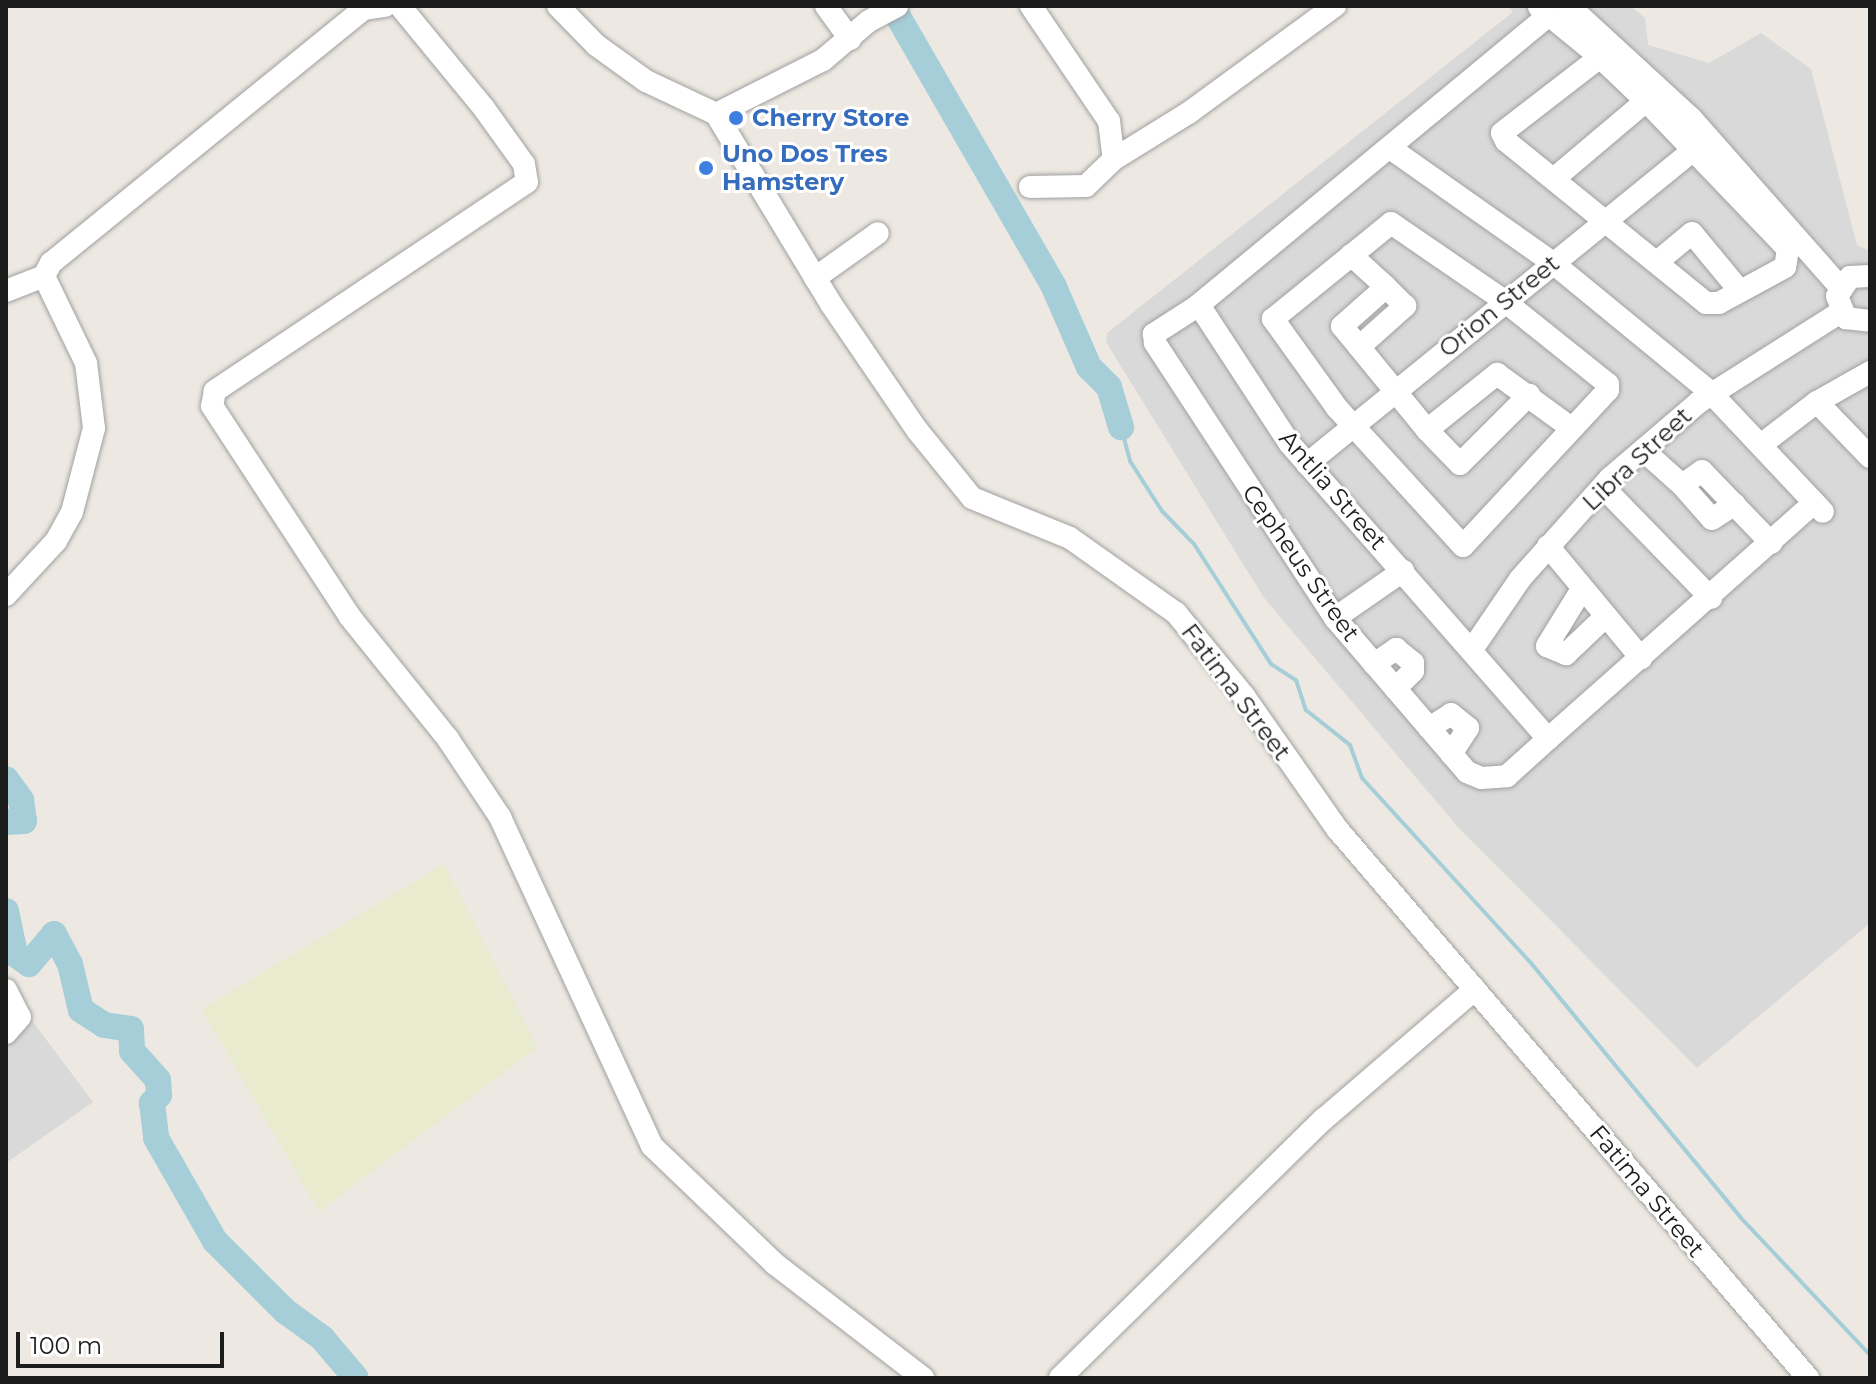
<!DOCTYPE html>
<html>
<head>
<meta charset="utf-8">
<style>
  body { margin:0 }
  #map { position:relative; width:1876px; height:1384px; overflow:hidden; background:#ede9e2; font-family:Montserrat,sans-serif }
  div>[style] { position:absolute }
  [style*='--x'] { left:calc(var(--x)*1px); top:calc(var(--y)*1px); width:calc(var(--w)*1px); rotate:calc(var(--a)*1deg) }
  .residential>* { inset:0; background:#dad9d9 }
  .farmland>* { inset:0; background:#e9ebce }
  .stream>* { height:4px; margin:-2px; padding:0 2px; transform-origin:2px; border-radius:2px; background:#a5ced8 }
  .river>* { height:26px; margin:-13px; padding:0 13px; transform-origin:13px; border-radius:13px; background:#a5ced8 }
  .roads { filter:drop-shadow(0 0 2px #a0a0a0) drop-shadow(0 0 2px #a0a0a0) }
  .minor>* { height:22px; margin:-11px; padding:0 11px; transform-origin:11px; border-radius:11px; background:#fff }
  .dots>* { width:22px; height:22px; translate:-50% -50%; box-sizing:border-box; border:4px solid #fff; border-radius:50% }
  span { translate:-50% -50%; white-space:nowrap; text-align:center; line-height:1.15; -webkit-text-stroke:6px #fff; paint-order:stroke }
  .shop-label { font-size:24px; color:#366cbe; font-weight:700 }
  .left { translate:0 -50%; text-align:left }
  .street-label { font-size:24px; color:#1c1c1c }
  .frame { position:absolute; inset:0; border:8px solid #1c1c1c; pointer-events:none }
  .scale { position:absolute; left:16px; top:1332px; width:208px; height:36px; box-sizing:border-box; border:4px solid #1c1c1c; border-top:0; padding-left:10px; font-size:24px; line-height:28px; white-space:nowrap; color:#1c1c1c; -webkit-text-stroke:6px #fff; paint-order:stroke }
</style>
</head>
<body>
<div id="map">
  <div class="residential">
    <i style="clip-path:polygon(1508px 6px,1630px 6px,1645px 18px,1648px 45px,1709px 63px,1761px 33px,1811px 69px,1857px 245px,1870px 251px,1870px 923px,1697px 1068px,1457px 826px,1264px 598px,1106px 342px,1107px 333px,1513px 12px)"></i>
    <i style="clip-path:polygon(6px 986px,93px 1102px,6px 1163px)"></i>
  </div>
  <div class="farmland">
    <i style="clip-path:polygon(444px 864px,537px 1048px,319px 1212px,202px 1009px)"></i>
  </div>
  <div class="stream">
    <i style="--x:1121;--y:427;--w:35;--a:75"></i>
    <i style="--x:1130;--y:461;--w:59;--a:57.4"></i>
    <i style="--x:1162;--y:511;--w:46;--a:45.9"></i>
    <i style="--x:1194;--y:544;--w:143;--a:57.3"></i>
    <i style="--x:1271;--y:664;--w:30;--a:33"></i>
    <i style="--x:1296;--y:680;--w:32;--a:72"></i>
    <i style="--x:1306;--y:710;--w:56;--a:38.5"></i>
    <i style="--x:1350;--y:745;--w:35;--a:70"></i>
    <i style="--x:1362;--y:778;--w:251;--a:47.6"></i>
    <i style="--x:1531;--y:963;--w:330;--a:50.5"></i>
    <i style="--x:1741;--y:1218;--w:188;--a:46.7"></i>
  </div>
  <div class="river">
    <i style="--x:892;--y:6;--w:324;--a:60"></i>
    <i style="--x:1054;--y:287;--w:87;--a:66.4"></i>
    <i style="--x:1089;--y:367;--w:28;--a:45"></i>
    <i style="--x:1109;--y:387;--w:42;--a:73.3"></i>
    <i style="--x:6;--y:779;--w:26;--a:54"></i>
    <i style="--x:21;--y:800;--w:21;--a:82"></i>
    <i style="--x:24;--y:821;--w:18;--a:177"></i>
    <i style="--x:6;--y:911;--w:44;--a:78.2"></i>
    <i style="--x:15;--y:954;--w:17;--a:36"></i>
    <i style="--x:29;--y:964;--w:39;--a:-50"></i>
    <i style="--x:54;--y:934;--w:34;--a:62"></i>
    <i style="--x:70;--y:964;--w:47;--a:76.6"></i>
    <i style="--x:81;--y:1010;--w:27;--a:33"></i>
    <i style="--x:104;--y:1025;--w:27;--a:8"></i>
    <i style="--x:131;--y:1029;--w:22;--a:87"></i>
    <i style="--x:132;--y:1051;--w:39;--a:48"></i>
    <i style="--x:158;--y:1080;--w:15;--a:86"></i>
    <i style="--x:159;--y:1095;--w:11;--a:131"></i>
    <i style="--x:152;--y:1103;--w:35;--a:83"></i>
    <i style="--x:156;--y:1138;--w:119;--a:60.2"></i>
    <i style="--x:215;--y:1241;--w:99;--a:45"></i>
    <i style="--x:285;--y:1311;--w:46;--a:36.1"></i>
    <i style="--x:322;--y:1338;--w:52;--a:49.6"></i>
  </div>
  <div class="roads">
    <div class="minor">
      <i style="--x:400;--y:6;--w:131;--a:50.6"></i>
      <i style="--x:483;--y:107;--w:70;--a:54.3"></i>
      <i style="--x:524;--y:164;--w:18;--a:81"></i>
      <i style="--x:527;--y:182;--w:376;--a:146.2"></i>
      <i style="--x:215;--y:391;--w:15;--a:101"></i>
      <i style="--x:212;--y:406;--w:252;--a:56.8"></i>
      <i style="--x:350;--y:617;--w:156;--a:51.2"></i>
      <i style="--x:448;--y:739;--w:94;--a:56.3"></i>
      <i style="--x:500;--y:817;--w:362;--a:65.2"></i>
      <i style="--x:652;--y:1146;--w:170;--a:43.8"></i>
      <i style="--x:775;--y:1264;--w:187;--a:37.6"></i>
      <i style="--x:558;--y:6;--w:54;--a:45.7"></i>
      <i style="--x:596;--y:45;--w:62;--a:35.8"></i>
      <i style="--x:646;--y:81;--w:77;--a:25.2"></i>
      <i style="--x:716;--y:114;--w:222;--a:58.8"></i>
      <i style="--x:831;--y:304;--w:153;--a:55.7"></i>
      <i style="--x:917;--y:430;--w:87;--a:51"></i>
      <i style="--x:972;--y:498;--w:106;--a:22.2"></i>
      <i style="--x:1070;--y:538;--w:130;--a:35.3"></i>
      <i style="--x:1176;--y:613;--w:107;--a:50.7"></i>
      <i style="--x:1244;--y:696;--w:164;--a:55"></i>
      <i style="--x:1338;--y:830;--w:722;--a:49.38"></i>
      <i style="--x:826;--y:6;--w:41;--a:54"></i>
      <i style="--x:1031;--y:6;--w:139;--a:55.9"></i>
      <i style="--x:1109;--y:121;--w:38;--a:83"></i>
      <i style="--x:1569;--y:6;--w:166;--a:42.6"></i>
      <i style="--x:1691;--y:118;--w:224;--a:48.6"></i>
      <i style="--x:1539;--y:7;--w:79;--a:39.3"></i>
      <i style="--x:1600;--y:57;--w:64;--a:43.7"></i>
      <i style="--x:1646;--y:101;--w:205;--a:46.2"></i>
      <i style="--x:1788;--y:249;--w:18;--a:99"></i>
      <i style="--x:1785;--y:267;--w:75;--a:151.4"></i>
      <i style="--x:1719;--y:303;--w:13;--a:180"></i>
      <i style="--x:1706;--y:303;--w:257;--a:-141"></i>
      <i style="--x:1506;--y:141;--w:9;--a:-117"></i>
      <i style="--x:1502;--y:133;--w:6;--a:-39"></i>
      <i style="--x:1507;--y:129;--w:118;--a:-37.7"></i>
      <i style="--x:1549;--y:15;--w:455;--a:140.4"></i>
      <i style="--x:1199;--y:305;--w:166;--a:56.8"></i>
      <i style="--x:1290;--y:444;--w:392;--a:48.8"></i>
      <i style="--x:1548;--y:739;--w:356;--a:-41.6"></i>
      <i style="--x:716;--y:114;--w:120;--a:-26.8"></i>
      <i style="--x:823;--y:60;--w:60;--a:-40.3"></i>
      <i style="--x:869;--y:21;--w:32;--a:-28"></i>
      <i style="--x:1390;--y:148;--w:199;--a:35.2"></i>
      <i style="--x:1553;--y:263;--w:205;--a:39.4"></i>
      <i style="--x:1711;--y:393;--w:163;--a:46.7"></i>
      <i style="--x:1556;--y:177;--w:118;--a:-40.2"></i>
      <i style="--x:1030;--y:187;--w:56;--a:-1"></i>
      <i style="--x:1086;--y:186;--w:39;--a:-44"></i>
      <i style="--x:1114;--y:159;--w:89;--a:-31.7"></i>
      <i style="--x:1190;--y:112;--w:180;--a:-36.2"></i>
      <i style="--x:1391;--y:223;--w:136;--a:34.5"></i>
      <i style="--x:1503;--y:300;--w:134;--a:38.7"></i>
      <i style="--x:1608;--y:384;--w:6;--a:90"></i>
      <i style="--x:1608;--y:390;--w:213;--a:132.9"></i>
      <i style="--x:1463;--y:546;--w:187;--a:-132.4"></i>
      <i style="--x:1337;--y:408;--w:110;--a:-125.7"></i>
      <i style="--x:1273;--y:319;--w:152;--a:-39.1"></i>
      <i style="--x:1351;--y:255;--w:47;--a:42.4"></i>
      <i style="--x:1386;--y:287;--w:59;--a:138.4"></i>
      <i style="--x:1342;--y:326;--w:134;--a:50.7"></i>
      <i style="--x:1427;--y:430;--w:90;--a:-38.7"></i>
      <i style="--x:1497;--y:374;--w:90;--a:36"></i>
      <i style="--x:1657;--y:262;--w:45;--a:-39.6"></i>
      <i style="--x:1692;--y:233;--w:74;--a:50.5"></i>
      <i style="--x:1870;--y:276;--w:20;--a:177"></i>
      <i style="--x:1850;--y:277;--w:23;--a:124"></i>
      <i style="--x:1837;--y:296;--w:24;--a:68"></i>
      <i style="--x:1846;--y:318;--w:24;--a:7"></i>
      <i style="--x:815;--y:278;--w:77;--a:-35.5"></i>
      <i style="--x:6;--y:291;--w:41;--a:-21.5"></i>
      <i style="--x:1199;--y:305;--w:54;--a:147.2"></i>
      <i style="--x:1154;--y:334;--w:9;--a:84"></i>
      <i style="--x:1155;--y:343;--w:329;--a:56.8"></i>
      <i style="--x:1335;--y:618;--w:203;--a:49.4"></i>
      <i style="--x:1467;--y:772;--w:15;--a:23"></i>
      <i style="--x:1481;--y:778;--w:26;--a:-4"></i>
      <i style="--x:1507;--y:776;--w:55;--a:-42.1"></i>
      <i style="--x:1359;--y:347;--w:62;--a:-41.7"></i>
      <i style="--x:1405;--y:306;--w:27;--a:-135"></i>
      <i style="--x:1817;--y:402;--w:76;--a:46.1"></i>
      <i style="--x:1427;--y:430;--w:47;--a:45.9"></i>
      <i style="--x:1460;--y:464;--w:98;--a:-45"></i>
      <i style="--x:1762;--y:444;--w:69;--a:-37.4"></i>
      <i style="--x:1817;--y:402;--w:61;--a:-29.5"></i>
      <i style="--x:1643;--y:450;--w:52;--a:41.9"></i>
      <i style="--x:1682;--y:485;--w:24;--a:-35"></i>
      <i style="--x:1702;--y:471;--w:100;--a:46.2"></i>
      <i style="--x:1307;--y:464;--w:498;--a:-39.1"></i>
      <i style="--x:1682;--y:485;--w:45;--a:48.6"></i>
      <i style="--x:1712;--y:519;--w:27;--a:-33"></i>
      <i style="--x:1603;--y:487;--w:155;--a:45.8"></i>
      <i style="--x:1548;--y:546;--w:146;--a:50.3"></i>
      <i style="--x:1582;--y:589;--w:67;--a:121.6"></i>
      <i style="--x:1547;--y:646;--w:21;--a:23"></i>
      <i style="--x:1566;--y:654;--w:55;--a:-43.5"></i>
      <i style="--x:6;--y:595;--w:74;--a:-47.2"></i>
      <i style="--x:56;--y:541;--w:33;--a:-61"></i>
      <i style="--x:72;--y:512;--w:87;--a:-75.3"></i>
      <i style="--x:94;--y:428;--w:65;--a:-97"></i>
      <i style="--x:86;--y:363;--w:97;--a:-115.8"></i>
      <i style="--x:44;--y:276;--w:15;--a:-62"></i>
      <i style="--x:51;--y:263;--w:402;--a:-39.1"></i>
      <i style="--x:363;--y:9;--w:22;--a:-8"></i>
      <i style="--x:1335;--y:618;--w:83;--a:-34.7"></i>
      <i style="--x:1473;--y:648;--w:83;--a:-55.7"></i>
      <i style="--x:1520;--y:579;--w:135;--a:-48.3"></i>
      <i style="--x:1610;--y:478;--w:117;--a:-40.5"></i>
      <i style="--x:1699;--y:402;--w:168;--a:-32.4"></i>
      <i style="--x:1374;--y:664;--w:27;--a:-34"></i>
      <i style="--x:1396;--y:649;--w:22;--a:39"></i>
      <i style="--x:1413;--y:663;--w:8;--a:90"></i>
      <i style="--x:1413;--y:671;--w:25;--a:135"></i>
      <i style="--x:1429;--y:728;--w:26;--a:-32"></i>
      <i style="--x:1451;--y:714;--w:22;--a:39"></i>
      <i style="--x:1468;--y:728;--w:31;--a:123"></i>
      <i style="--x:6;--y:990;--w:30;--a:63"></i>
      <i style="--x:20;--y:1017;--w:21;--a:131"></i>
      <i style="--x:1060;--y:1378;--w:370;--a:-44.5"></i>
      <i style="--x:1324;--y:1119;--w:199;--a:-40.7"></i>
    </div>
  </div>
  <div class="dots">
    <i style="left:736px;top:118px;background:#3f7fe0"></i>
    <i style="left:706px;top:168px;background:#3f7fe0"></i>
  </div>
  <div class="shop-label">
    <span class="left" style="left:752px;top:118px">Cherry Store</span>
    <span class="left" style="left:722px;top:168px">Uno Dos Tres<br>Hamstery</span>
  </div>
  <div class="street-label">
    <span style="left:1499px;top:306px;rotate:-39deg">Orion Street</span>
    <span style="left:1637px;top:459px;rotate:-43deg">Libra Street</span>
    <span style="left:1333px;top:490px;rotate:49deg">Antlia Street</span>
    <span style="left:1301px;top:563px;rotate:55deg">Cepheus Street</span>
    <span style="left:1236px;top:692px;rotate:53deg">Fatima Street</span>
    <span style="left:1647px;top:1191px;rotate:50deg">Fatima Street</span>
  </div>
  <div class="frame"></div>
  <div class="scale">100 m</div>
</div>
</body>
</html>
